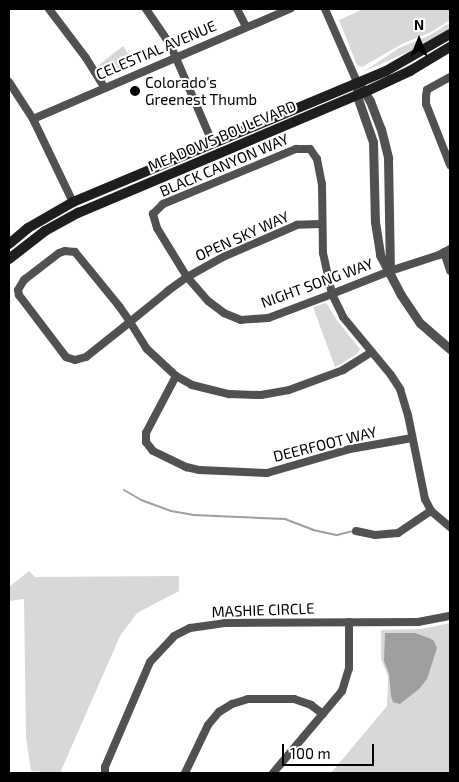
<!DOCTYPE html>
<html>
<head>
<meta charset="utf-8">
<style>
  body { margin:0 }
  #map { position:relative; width:459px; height:782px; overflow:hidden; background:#fff; font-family:"Exo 2",sans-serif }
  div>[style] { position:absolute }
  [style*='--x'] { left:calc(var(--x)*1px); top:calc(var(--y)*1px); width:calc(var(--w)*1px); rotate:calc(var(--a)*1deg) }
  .green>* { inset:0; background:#d8d8d8 }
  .water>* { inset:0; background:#9f9f9f }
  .stream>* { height:2px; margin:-1px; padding:0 1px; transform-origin:1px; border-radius:1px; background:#9f9f9f }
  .minor>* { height:8px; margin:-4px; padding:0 4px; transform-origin:4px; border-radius:4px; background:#515151 }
  .tertiary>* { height:9px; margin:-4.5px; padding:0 4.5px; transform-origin:4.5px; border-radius:4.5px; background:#515151 }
  .secondary>* { height:10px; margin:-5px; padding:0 5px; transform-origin:5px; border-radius:5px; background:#1e1e1e }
  .dots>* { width:14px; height:14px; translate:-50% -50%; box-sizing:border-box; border:2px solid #fff; border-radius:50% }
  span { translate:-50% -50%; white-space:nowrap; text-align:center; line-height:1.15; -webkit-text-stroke:4px #fff; paint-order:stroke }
  .street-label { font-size:15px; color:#000 }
  .poi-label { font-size:15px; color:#000 }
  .left { translate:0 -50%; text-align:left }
  .frame { position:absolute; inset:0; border:10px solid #000; pointer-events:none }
  .north { position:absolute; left:394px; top:15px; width:50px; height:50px; -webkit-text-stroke:4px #fff; paint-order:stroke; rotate:0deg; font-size:14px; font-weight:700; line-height:20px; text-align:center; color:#000 }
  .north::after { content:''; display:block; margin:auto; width:18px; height:22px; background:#000; clip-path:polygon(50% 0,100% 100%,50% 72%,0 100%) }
  .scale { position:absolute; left:282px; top:744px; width:92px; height:22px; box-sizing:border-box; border:2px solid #000; border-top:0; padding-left:6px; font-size:15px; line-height:18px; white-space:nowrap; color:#000; -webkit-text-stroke:4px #fff; paint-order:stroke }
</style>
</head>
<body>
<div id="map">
  <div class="green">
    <i style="clip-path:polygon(364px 9px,450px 9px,450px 20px,431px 32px,402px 44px,362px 67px,357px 65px,339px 20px)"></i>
    <i style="clip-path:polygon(450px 23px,450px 28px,430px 42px,363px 72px,399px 48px,428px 36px)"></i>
    <i style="clip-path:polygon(123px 46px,137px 66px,106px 78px,100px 64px)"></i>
    <i style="clip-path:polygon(326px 303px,339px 323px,360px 349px,357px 354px,335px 367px,313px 307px)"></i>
    <i style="clip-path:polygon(29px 571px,35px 577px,179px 576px,179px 591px,137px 613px,120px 636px,60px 773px,31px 771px,26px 737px,24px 599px,9px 601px,9px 587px)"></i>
    <i style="clip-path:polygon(450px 623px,450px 773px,331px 773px,387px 706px,388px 676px,381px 659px,381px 630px,421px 629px)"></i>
  </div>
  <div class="water">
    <i style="clip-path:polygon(385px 633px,415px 633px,429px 638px,434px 641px,437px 648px,427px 679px,419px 689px,400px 704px,393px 702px,391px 696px,389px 674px,384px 661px)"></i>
  </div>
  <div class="stream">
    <i style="--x:124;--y:490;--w:20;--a:30"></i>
    <i style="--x:141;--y:500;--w:32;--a:20"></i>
    <i style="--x:171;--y:511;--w:22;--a:10"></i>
    <i style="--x:193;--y:515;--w:92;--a:2.5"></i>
    <i style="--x:285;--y:519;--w:30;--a:21"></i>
    <i style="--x:313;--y:530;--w:25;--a:12"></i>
    <i style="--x:337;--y:535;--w:16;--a:-14"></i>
  </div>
  <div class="minor">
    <i style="--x:49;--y:9;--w:61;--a:52.9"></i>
    <i style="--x:86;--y:58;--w:34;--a:58"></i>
    <i style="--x:146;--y:9;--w:42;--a:55.6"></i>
    <i style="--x:170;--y:44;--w:109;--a:66.7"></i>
    <i style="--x:237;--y:9;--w:20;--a:63"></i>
    <i style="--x:325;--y:9;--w:82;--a:66.3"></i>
    <i style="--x:450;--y:77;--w:26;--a:151"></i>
    <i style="--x:427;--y:90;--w:6;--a:99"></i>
    <i style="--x:426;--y:96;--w:8;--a:90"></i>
    <i style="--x:426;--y:104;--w:66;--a:68.5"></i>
    <i style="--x:9;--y:82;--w:44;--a:57"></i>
    <i style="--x:33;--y:119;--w:92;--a:64.3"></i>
    <i style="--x:33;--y:119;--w:280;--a:-23.2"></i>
    <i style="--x:321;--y:224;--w:24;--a:178"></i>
    <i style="--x:297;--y:225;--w:81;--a:156.6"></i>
    <i style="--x:223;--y:257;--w:41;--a:150.9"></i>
    <i style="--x:187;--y:277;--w:24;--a:144"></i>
    <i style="--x:168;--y:291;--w:49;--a:140.8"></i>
    <i style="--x:130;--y:322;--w:56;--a:141.5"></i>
    <i style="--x:86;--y:357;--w:11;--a:165"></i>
    <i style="--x:75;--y:360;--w:9;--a:-162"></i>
    <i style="--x:66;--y:357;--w:78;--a:-127.2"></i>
    <i style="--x:19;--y:295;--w:5;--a:-101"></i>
    <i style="--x:18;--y:290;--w:12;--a:-59"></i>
    <i style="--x:24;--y:280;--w:44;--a:-37.6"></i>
    <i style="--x:59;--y:253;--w:6;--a:-18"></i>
    <i style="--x:65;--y:251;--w:10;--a:6"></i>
    <i style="--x:75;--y:252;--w:70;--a:50.8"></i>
    <i style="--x:119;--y:306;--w:19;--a:55"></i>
    <i style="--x:130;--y:322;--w:32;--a:58"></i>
    <i style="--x:147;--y:349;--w:40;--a:43"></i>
    <i style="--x:176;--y:376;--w:18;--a:29"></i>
    <i style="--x:192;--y:385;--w:38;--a:14"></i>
    <i style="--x:229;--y:394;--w:32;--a:2"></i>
    <i style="--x:261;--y:395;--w:28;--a:-10"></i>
    <i style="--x:289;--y:390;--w:58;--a:-20.3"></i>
    <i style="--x:343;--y:370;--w:34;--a:-32"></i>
    <i style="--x:450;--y:249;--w:13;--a:151"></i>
    <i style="--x:439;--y:255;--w:52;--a:161.9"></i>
    <i style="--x:390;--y:271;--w:62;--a:158.4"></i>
    <i style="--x:332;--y:294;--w:68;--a:159.4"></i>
    <i style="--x:268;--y:318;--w:27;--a:176"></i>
    <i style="--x:241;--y:320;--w:18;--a:-158"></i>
    <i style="--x:224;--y:313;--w:20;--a:-143"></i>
    <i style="--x:208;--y:301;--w:32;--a:-131"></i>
    <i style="--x:187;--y:277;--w:57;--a:-121.5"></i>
    <i style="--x:157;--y:228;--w:15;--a:-106"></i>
    <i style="--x:153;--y:214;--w:14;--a:-45"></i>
    <i style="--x:163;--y:204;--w:144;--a:-22.5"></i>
    <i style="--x:296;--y:149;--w:14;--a:0"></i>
    <i style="--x:310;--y:149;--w:12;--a:55"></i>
    <i style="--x:317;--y:159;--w:25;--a:79"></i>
    <i style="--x:322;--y:184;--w:69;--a:89.2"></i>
    <i style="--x:323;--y:253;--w:42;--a:77.6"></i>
    <i style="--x:332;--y:294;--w:25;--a:64"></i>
    <i style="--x:343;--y:317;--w:75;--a:50.4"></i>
    <i style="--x:391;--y:375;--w:17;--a:57"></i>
    <i style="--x:400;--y:389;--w:27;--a:73"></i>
    <i style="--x:408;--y:415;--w:86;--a:78.6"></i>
    <i style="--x:425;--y:499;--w:13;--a:63"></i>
    <i style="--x:431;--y:511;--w:25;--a:40"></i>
    <i style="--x:444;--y:252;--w:20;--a:72"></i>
    <i style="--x:176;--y:376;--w:64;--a:117.8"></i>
    <i style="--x:146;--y:433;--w:9;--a:90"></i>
    <i style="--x:146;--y:442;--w:11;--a:52"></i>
    <i style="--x:153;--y:451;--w:37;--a:26"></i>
    <i style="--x:186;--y:467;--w:13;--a:13"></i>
    <i style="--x:199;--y:470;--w:68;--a:2.5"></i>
    <i style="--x:267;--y:473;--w:86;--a:-16.1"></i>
    <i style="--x:350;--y:449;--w:63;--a:-10.1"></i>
    <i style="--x:356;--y:531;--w:19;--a:12"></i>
    <i style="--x:375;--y:535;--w:23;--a:-5"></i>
    <i style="--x:398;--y:533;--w:40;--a:-34"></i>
    <i style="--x:105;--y:773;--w:6;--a:-90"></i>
    <i style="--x:105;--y:767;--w:114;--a:-66.8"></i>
    <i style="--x:150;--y:662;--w:35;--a:-47"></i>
    <i style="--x:174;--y:636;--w:18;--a:-27"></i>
    <i style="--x:190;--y:628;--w:35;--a:-8"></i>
    <i style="--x:225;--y:623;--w:193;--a:-0.3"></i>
    <i style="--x:418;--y:622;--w:33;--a:-11"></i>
    <i style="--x:185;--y:773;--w:53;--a:-64.4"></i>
    <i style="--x:208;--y:725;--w:17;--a:-50"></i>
    <i style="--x:219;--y:712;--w:15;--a:-32"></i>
    <i style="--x:232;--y:704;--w:17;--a:-17"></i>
    <i style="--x:248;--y:699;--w:46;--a:0"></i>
    <i style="--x:294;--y:699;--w:18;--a:19"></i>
    <i style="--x:311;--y:705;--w:15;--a:37"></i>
    <i style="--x:273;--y:773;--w:107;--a:-49.9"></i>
    <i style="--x:342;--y:691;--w:24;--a:-73"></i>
    <i style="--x:349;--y:668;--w:46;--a:-90"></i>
  </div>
  <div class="tertiary">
    <i style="--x:358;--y:84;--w:12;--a:95"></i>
    <i style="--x:357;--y:96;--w:49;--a:70.8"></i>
    <i style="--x:373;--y:142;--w:80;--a:88.6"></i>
    <i style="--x:375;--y:222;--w:33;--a:81"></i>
    <i style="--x:380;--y:255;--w:45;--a:62.3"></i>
    <i style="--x:401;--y:295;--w:34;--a:56"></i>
    <i style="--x:420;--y:323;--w:40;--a:41"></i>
    <i style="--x:361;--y:87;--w:17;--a:57"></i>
    <i style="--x:370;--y:101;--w:30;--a:69"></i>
    <i style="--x:381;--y:129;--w:30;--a:76"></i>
    <i style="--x:388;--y:158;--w:113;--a:89"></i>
  </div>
  <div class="secondary">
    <i style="--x:9;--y:244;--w:25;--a:-40"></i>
    <i style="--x:28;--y:228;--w:52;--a:-30"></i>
    <i style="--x:73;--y:202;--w:339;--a:-22.7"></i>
    <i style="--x:386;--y:71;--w:74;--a:-30"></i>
    <i style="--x:9;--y:259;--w:46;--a:-37.9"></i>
    <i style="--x:45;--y:231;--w:38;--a:-29"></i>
    <i style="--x:78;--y:213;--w:311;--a:-22.9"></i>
    <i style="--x:365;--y:92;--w:50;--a:-25"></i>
    <i style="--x:410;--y:71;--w:47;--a:-31"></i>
  </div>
  <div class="dots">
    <i style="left:135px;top:91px;background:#000"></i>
  </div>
  <div class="street-label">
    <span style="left:156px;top:50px;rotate:-23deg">CELESTIAL AVENUE</span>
    <span style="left:222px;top:136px;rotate:-23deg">MEADOWS BOULEVARD</span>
    <span style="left:224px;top:165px;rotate:-23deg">BLACK CANYON WAY</span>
    <span style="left:242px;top:236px;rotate:-24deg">OPEN SKY WAY</span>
    <span style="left:317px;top:283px;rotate:-20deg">NIGHT SONG WAY</span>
    <span style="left:325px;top:444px;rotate:-14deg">DEERFOOT WAY</span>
    <span style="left:263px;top:610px;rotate:-2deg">MASHIE CIRCLE</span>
  </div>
  <div class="poi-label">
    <span class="left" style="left:145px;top:91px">Colorado's<br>Greenest Thumb</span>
  </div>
  <div class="frame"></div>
  <div class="north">N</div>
  <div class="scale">100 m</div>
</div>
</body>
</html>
